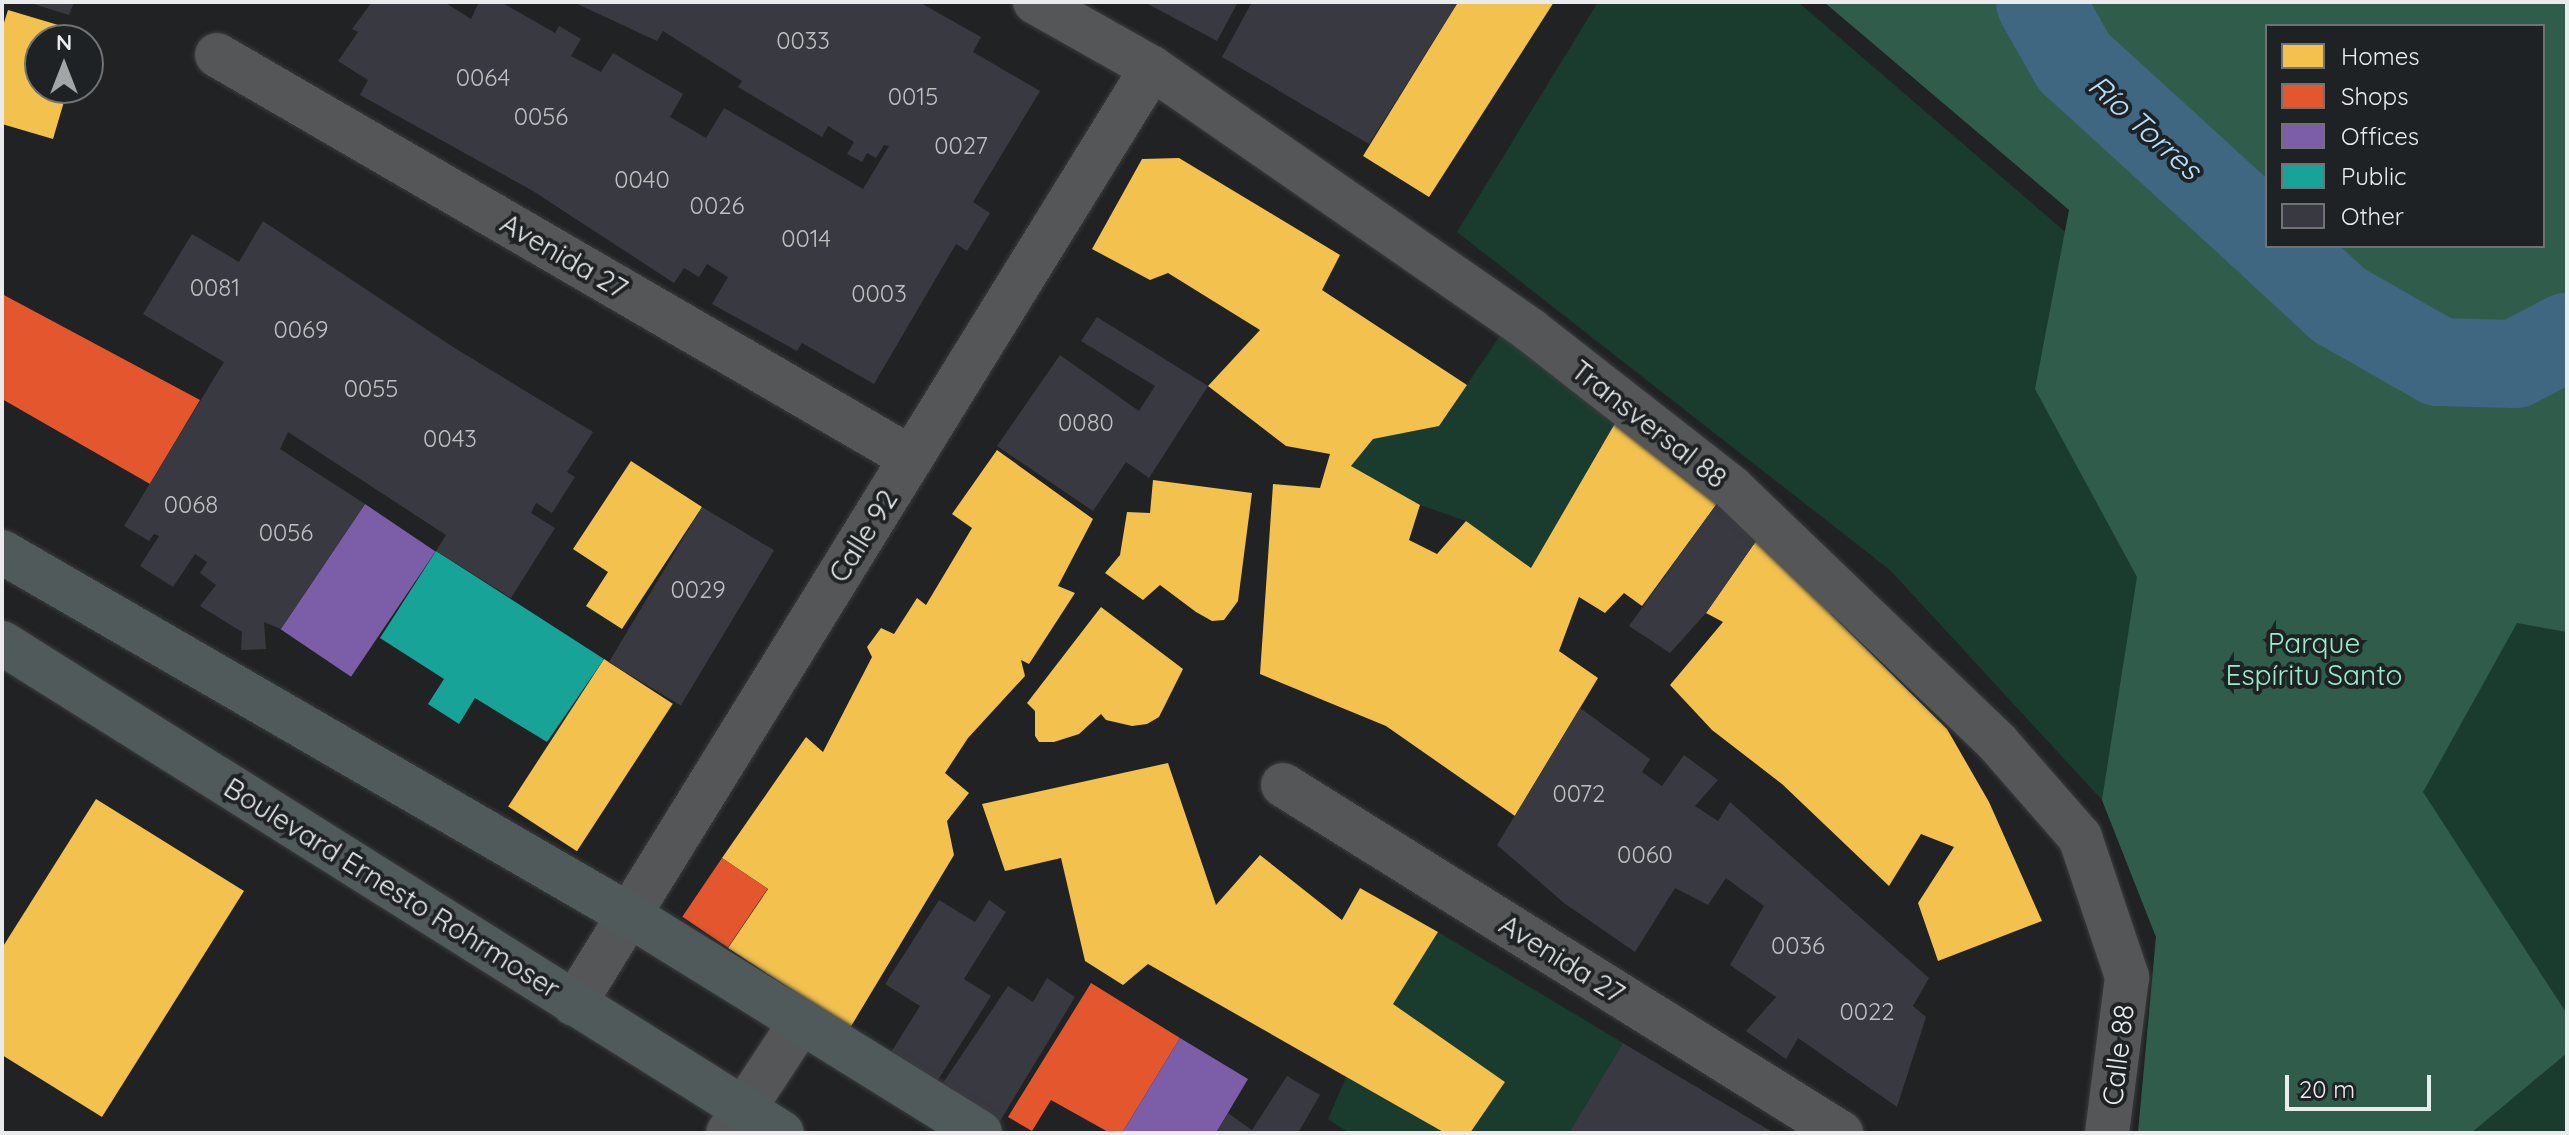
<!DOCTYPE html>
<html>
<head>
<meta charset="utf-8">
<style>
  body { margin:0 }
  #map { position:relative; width:2569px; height:1135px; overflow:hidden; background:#202223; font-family:Quicksand,sans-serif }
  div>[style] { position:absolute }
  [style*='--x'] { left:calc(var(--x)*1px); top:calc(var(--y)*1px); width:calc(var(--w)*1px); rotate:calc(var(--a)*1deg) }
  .green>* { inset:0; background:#1a3c2f }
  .forest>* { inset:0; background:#305d4b }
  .homes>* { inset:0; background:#f2c14e; transform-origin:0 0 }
  .shops>* { inset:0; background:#e4572e; transform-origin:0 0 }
  .offices>* { inset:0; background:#7b5ea7; transform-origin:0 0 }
  .public>* { inset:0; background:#17a398 }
  .river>* { height:88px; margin:-44px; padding:0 44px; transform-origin:44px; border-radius:44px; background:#3f6781 }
  .building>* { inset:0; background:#393a41; transform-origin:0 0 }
  .roads { filter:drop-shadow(0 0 2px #3a3c3d) drop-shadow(0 0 2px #3a3c3d) }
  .minor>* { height:44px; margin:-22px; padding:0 22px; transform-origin:22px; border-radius:22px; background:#555657 }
  .major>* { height:44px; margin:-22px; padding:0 22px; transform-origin:22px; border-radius:22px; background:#515a5b }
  span { translate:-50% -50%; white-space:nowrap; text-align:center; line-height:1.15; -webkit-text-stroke:8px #1f2224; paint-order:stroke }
  .number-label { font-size:24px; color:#bdbfc1 }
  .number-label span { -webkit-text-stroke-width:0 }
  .street-label { font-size:28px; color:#e9ebec }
  .park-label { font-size:28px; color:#99ecc7 }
  .water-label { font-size:30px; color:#b6e0fb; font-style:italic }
  .frame { position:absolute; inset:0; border:4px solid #e9ebec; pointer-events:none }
  .legend { position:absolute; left:2265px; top:24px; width:280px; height:224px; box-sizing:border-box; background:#1f2224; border:2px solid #707274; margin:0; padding:10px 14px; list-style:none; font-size:24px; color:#e9ebec }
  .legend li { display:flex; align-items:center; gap:16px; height:40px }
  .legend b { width:40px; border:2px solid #707274 }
  .north { position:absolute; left:24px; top:24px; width:80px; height:80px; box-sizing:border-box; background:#1f2224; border:2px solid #707274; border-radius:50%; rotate:0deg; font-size:22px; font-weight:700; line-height:32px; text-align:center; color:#e9ebec }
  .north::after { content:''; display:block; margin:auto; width:28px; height:36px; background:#a3a5a6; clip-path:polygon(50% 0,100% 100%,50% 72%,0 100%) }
  .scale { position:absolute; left:2285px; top:1075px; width:146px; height:36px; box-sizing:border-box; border:4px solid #e9ebec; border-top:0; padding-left:10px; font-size:24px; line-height:28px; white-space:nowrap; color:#e9ebec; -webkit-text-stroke:6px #1f2224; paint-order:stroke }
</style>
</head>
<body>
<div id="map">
  <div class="green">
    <i style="clip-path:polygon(1598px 2px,1798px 2px,2063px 230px,2336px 401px,2567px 463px,2567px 1133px,2138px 1133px,2156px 937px,2102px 800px,1890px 570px,1457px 232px)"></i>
    <i style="clip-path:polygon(1504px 330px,1621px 413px,1531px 568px,1466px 521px,1420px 505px,1351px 466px,1373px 439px,1439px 426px)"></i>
    <i style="clip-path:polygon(1438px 932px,1623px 1043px,1569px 1133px,1470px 1133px,1505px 1082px,1393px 1004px)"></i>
    <i style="clip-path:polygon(1347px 1075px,1445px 1133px,1349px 1133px,1328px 1119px)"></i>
  </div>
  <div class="forest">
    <i style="clip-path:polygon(evenodd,1824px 2px,2567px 2px,2567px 632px,2517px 623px,2423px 792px,2567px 1014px,2567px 1053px,2471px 1133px,2138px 1133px,2156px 937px,2102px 800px,2137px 577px,2035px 389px,2069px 210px,1824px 2px,2267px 26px,2543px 26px,2543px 246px,2267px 246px,2267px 26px)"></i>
  </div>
  <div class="homes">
    <i style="clip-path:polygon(1458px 2px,1554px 2px,1429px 197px,1363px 156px)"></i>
    <i style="clip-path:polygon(8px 10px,85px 33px,83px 40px,40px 40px,40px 88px,68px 88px,53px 139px,2px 124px,2px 29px)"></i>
    <i style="clip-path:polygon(1179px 158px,1340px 255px,1322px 290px,1467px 385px,1439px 426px,1373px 439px,1351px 466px,1420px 505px,1409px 540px,1437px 554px,1466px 521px,1531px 568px,1621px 413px,1721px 498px,1642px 606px,1624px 593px,1605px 613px,1579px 597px,1559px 651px,1598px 678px,1515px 816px,1386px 726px,1260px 674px,1273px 484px,1320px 488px,1330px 454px,1286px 446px,1208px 386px,1260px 330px,1168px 273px,1150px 280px,1092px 249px,1142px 159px)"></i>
    <i style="clip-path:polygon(997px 450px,1093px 519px,1058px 586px,1075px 593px,1029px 664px,1021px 660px,1025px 676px,968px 738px,945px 773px,969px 793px,947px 821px,954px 855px,850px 1028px,728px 948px,768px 889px,722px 858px,806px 737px,823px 752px,872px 657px,867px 647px,881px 628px,894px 634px,917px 598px,926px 605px,972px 528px,952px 514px)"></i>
    <i style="clip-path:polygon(631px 461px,702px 507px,622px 629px,586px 606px,608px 572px,573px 549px)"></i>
    <i style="clip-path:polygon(1153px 480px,1252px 493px,1238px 601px,1224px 620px,1212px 621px,1196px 612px,1160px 585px,1143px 600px,1105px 573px,1120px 555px,1127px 512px,1150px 513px)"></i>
    <i style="clip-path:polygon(1756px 541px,1830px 600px,1830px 613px,1947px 729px,1989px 802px,2042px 921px,1938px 961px,1918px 903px,1954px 847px,1921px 834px,1889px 886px,1782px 784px,1712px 730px,1670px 685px,1723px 622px,1706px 613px)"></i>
    <i style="clip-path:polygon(1101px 607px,1183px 669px,1159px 717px,1147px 724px,1132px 726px,1106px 720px,1101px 714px,1079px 734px,1054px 742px,1039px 742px,1035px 736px,1035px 711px,1027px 703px)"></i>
    <i style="left:604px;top:659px;width:82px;height:176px;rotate:33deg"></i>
    <i style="clip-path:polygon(1168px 763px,1216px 905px,1260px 855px,1342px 920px,1360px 888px,1438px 932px,1393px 1004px,1505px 1082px,1470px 1133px,1445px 1133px,1148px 964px,1123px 985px,1085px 961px,1061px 858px,1005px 871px,982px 804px)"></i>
    <i style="clip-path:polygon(96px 799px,244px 891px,102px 1117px,2px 1055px,2px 948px)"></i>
  </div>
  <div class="shops">
    <i style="clip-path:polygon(2px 294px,200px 400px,150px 484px,2px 399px)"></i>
    <i style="left:722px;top:858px;width:55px;height:71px;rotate:34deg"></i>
    <i style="clip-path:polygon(1091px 983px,1180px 1038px,1122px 1133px,1110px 1133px,1051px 1100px,1032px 1131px,1008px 1117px)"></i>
  </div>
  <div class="offices">
    <i style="left:365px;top:504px;width:85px;height:151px;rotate:34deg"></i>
    <i style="clip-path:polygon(1180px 1038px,1248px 1079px,1216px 1133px,1122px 1133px)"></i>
  </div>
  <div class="public">
    <i style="clip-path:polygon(436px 551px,604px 659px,547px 742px,475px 698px,459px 724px,428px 704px,444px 679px,380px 638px)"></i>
  </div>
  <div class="river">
    <i style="--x:2040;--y:2;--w:69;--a:60.5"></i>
    <i style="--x:2074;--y:62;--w:261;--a:42.4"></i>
    <i style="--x:2275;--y:246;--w:87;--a:42.7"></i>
    <i style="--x:2339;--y:305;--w:115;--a:29.7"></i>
    <i style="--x:2439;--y:362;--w:76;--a:1.5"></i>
    <i style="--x:2515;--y:364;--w:59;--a:-27.4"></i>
  </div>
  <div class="building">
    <i style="clip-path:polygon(27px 2px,74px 2px,69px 15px)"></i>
    <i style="clip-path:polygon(372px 2px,444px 2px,471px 19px,479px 2px,501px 2px,555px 33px,559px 26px,581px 39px,571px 56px,601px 72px,613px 53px,683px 94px,670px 117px,706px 138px,724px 108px,863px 189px,889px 146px,884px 145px,876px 158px,867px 153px,862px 162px,847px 154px,854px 142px,828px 126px,822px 137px,738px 87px,742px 81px,663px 31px,657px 41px,573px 2px,919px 2px,981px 37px,973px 52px,1040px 91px,973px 202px,990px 213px,967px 251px,956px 244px,874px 384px,802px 343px,797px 351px,712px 304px,728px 277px,707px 264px,699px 277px,684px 268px,674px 283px,533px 191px,360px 95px,368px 80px,338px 61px,358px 32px,352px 29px)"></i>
    <i style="clip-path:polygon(1144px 2px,1238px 2px,1217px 41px)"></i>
    <i style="clip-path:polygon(1252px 2px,1458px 2px,1369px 144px,1222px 57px)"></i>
    <i style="clip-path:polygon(263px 221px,453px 347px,593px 432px,567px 472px,575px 477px,552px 513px,536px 503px,531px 513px,555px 528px,511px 598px,436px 551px,446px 535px,288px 432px,280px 449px,365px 504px,281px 629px,264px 622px,266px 649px,241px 650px,242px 632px,200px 606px,216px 585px,200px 573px,207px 562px,195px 554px,173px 587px,140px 566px,159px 536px,154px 534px,149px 541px,124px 526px,224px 362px,143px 314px,192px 234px,239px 262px)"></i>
    <i style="clip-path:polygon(1097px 317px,1208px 386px,1149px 478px,1126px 462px,1093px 511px,997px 446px,1060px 355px,1139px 411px,1155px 386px,1081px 341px)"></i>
    <i style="clip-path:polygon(1721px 498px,1756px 541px,1706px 613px,1670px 653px,1629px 626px)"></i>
    <i style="left:702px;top:507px;width:84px;height:181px;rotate:31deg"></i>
    <i style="clip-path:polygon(1580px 708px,1650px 759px,1642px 772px,1662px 786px,1684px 755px,1718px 780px,1695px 806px,1718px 821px,1730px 802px,1929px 978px,1913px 1006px,1926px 1017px,1897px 1107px,1798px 1038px,1786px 1059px,1746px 1031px,1776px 997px,1730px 965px,1764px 906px,1726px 878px,1708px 905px,1675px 888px,1635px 952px,1564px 903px,1497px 845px)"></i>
    <i style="clip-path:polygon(939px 900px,975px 922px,989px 900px,1006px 912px,964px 979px,991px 996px,931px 1091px,885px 1062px,920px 1006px,885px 984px)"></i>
    <i style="clip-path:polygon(1047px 978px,1075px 997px,997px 1126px,939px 1089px,1008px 986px,1033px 1002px)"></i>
    <i style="clip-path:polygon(1623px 1043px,1678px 1076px,1774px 1133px,1569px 1133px)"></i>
    <i style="clip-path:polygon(1287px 1076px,1320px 1095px,1298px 1133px,1216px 1133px,1228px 1113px,1252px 1130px)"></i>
  </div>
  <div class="roads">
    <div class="minor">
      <i style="--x:1035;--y:2;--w:134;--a:29.4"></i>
      <i style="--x:1152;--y:68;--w:460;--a:34.7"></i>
      <i style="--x:1530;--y:330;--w:256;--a:38"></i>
      <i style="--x:1732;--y:488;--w:367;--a:43.8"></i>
      <i style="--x:1997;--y:742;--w:126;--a:48.9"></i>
      <i style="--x:2080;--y:837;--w:148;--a:71.4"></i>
      <i style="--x:2127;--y:977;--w:157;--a:97.3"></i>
      <i style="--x:217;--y:55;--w:803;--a:30.14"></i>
      <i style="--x:1283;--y:785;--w:658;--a:31.95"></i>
      <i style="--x:574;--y:1004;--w:1100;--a:-58.3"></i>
      <i style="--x:728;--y:1133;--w:133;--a:-56.7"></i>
    </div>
    <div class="major">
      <i style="--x:2;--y:552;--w:724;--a:30.07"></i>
      <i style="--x:629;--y:915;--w:413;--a:31.8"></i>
      <i style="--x:2;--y:643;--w:921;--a:32.14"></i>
    </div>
  </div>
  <div class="number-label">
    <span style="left:803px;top:41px">0033</span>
    <span style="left:483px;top:78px">0064</span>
    <span style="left:913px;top:97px">0015</span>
    <span style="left:541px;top:117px">0056</span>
    <span style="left:961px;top:146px">0027</span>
    <span style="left:642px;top:180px">0040</span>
    <span style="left:717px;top:206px">0026</span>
    <span style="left:806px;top:239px">0014</span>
    <span style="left:215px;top:288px">0081</span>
    <span style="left:879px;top:294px">0003</span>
    <span style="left:301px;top:330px">0069</span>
    <span style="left:371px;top:389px">0055</span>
    <span style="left:1086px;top:423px">0080</span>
    <span style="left:450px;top:439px">0043</span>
    <span style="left:191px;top:505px">0068</span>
    <span style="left:286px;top:533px">0056</span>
    <span style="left:698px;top:590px">0029</span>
    <span style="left:1579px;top:794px">0072</span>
    <span style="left:1645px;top:855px">0060</span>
    <span style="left:1798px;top:946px">0036</span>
    <span style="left:1867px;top:1012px">0022</span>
  </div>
  <div class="street-label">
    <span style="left:564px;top:256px;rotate:30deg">Avenida 27</span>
    <span style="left:1649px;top:424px;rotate:38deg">Transversal 88</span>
    <span style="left:863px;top:536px;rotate:-58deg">Calle 92</span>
    <span style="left:392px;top:888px;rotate:32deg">Boulevard Ernesto Rohrmoser</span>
    <span style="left:1562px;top:959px;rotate:32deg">Avenida 27</span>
    <span style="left:2118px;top:1055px;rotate:-83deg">Calle 88</span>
  </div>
  <div class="park-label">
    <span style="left:2314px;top:659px">Parque<br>Espíritu Santo</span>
  </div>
  <div class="water-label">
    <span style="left:2145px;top:127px;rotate:42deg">Río Torres</span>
  </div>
  <div class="frame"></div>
  <ul class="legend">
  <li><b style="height:22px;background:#f2c14e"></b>Homes</li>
  <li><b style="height:22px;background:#e4572e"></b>Shops</li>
  <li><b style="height:22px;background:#7b5ea7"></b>Offices</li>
  <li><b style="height:22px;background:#17a398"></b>Public</li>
  <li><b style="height:22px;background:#393a41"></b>Other</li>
  </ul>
  <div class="north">N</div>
  <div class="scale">20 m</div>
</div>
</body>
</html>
